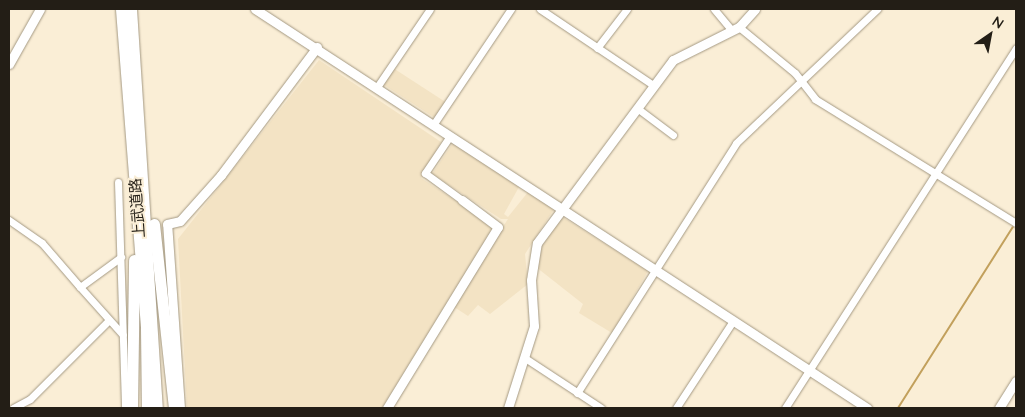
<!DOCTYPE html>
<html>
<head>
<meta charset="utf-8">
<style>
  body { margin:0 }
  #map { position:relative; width:1025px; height:417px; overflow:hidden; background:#faeed6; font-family:Quicksand,"Noto Sans JP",sans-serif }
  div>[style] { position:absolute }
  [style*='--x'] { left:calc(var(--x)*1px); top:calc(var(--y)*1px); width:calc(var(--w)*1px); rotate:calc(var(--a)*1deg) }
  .built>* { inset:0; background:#f3e3c4; transform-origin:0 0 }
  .stream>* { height:2px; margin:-1px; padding:0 1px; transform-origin:1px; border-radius:1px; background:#c2a05c }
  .roads { filter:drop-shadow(0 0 1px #a49983) drop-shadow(0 0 1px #a49983) }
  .minor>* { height:7px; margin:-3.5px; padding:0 3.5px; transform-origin:3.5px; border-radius:3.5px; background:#fff }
  .tertiary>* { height:9px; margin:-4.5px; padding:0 4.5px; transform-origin:4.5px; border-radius:4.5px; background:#fff }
  .trunk>* { height:11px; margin:-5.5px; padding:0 5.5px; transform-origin:5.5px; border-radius:5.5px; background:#fff }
  span { translate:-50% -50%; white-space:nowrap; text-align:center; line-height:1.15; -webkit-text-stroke:4px #faeed6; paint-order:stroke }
  .street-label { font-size:15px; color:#231e16 }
  .frame { position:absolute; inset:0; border:10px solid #231e16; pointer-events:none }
  .north { position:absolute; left:965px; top:10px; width:50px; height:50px; -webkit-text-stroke:4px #faeed6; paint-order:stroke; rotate:33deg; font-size:14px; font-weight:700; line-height:20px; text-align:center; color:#231e16 }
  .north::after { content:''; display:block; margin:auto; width:18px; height:22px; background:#231e16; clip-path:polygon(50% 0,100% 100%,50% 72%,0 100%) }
</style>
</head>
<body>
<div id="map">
  <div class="built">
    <i style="clip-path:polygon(319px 60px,441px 142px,421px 178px,491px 224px,492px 229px,382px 408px,187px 408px,178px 239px)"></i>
    <i style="left:393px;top:68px;width:63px;height:19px;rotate:33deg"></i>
    <i style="clip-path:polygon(453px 143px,519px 187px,504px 214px,508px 217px,528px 192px,554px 209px,525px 254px,528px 284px,490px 314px,478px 305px,468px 316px,451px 305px,508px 219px,501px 219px,432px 174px)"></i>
    <i style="clip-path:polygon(564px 218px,648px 271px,612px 333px,579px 313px,583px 304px,536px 267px,543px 242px,558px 219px)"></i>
  </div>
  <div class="stream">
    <i style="--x:898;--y:408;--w:214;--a:-57.6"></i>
  </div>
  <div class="roads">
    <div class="minor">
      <i style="--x:540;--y:9;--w:136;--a:33.9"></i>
      <i style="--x:714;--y:9;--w:26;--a:50"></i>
      <i style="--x:739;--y:27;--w:72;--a:39.4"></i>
      <i style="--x:795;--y:73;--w:33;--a:52"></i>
      <i style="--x:815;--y:99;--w:236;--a:31.7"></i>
      <i style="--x:597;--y:48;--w:49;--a:-52.4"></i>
      <i style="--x:377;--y:87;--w:94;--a:-55.8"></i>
      <i style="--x:637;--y:108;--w:45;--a:36.9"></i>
      <i style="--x:433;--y:125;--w:140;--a:-56.1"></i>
      <i style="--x:450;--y:136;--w:45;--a:124"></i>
      <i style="--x:425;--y:173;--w:46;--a:36.1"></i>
      <i style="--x:118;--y:182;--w:226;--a:88.2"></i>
      <i style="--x:9;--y:220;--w:40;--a:34.9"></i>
      <i style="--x:42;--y:243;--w:58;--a:49.2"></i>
      <i style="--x:80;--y:287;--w:51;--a:-36.2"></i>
      <i style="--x:80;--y:287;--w:64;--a:48.1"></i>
      <i style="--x:525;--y:358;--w:91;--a:33.3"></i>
      <i style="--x:577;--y:393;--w:296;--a:-57.5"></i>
      <i style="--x:736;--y:143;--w:195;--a:-43.5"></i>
      <i style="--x:13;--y:408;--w:19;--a:-28"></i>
      <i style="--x:30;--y:399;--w:110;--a:-45"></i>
      <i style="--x:676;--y:408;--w:104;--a:-56.8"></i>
      <i style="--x:785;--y:408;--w:428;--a:-57.3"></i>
    </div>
    <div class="tertiary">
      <i style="--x:255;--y:9;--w:731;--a:33.1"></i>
      <i style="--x:9;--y:64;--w:63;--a:-60.6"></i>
      <i style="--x:180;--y:408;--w:184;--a:-94"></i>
      <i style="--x:167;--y:224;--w:13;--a:-13"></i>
      <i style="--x:180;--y:221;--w:62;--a:-48.3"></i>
      <i style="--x:221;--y:175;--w:160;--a:-53.1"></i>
      <i style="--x:387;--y:408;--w:212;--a:-58.5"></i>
      <i style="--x:498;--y:227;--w:45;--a:-143.1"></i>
      <i style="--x:508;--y:408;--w:86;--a:-72.4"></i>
      <i style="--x:534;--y:326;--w:46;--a:-93.7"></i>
      <i style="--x:531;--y:280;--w:37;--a:-81"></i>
      <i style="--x:537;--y:243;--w:228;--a:-53.4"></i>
      <i style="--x:673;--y:60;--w:74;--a:-26.6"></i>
      <i style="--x:739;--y:27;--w:24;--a:-48"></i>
      <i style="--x:999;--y:408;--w:32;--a:-58"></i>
    </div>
    <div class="trunk">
      <i style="--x:121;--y:9;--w:321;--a:85.5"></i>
      <i style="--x:146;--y:329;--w:79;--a:89.3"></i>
      <i style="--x:131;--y:9;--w:400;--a:86.3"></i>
      <i style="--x:154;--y:224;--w:185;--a:83.8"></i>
      <i style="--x:132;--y:408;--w:148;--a:-89.2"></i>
    </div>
  </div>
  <div class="street-label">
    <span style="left:137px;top:208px;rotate:-94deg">上武道路</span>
  </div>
  <div class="frame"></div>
  <div class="north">N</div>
</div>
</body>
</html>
